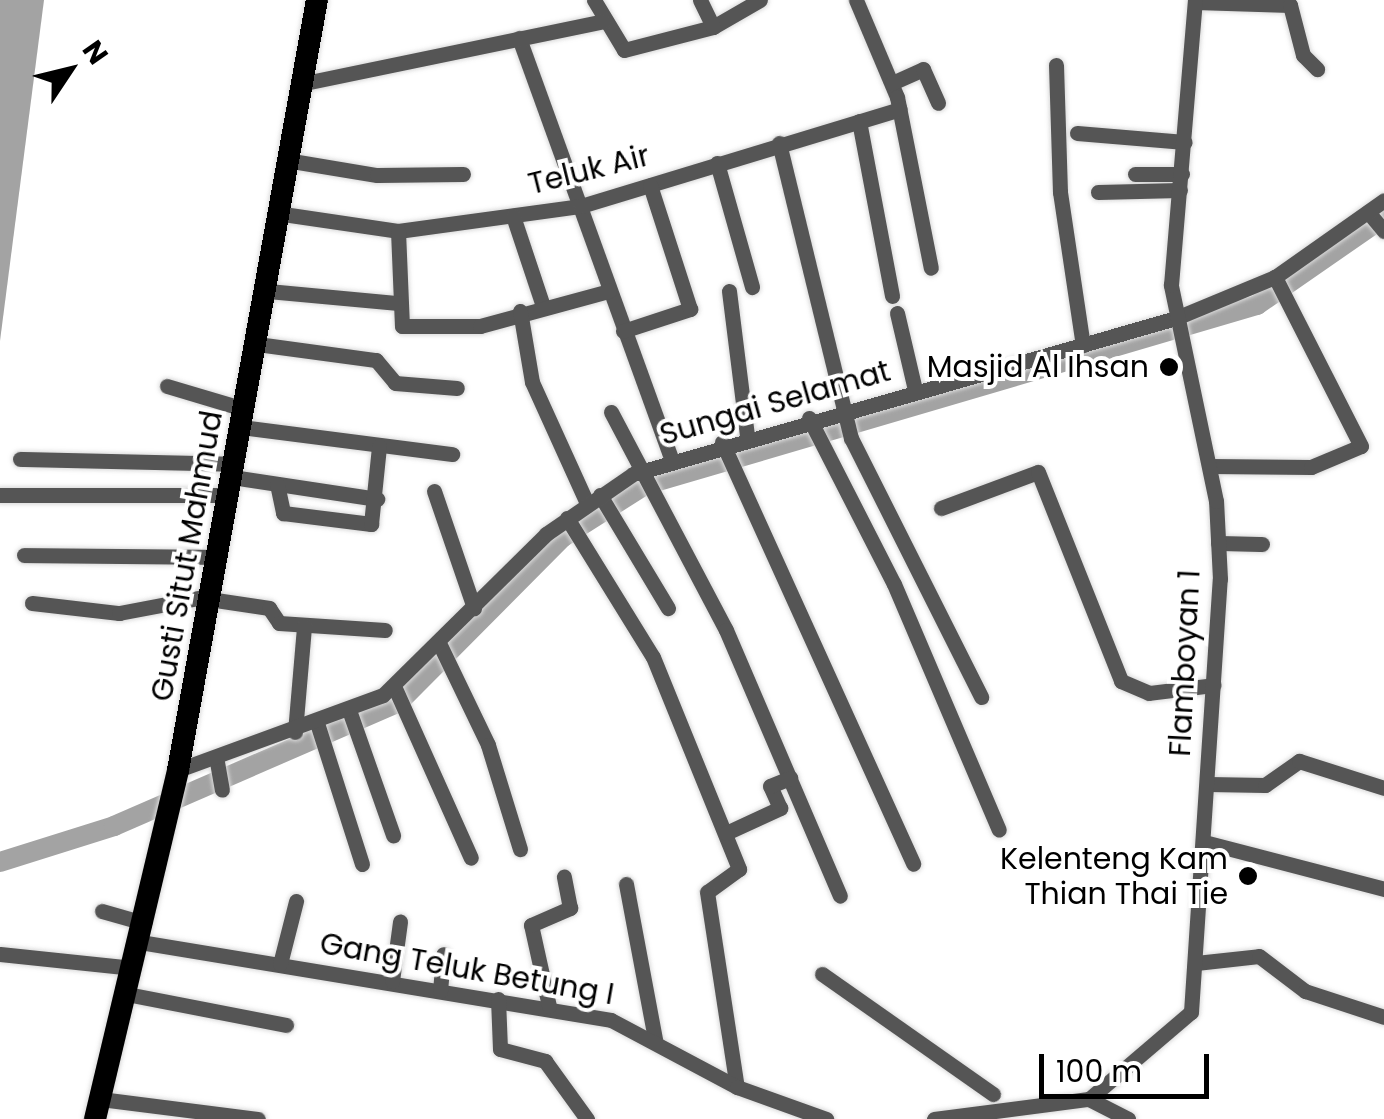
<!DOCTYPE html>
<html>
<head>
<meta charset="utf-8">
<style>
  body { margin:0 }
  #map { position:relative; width:1384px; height:1119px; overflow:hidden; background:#fff; font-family:Poppins,sans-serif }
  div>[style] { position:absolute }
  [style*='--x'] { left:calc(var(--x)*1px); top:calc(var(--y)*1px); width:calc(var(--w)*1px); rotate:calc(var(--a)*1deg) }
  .water>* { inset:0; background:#a3a3a3 }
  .river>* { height:20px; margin:-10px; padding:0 10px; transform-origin:10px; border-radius:10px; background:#a3a3a3 }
  .roads { filter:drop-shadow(0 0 2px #dbdbdb) drop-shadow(0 0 2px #dbdbdb) }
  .minor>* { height:15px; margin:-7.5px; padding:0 7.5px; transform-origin:7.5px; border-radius:7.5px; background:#555 }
  .highway>* { height:22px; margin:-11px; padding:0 11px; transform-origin:11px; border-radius:11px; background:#000 }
  .dots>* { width:28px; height:28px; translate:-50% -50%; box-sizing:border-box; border:5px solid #fff; border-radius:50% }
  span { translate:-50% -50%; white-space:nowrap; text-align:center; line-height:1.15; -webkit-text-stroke:8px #fff; paint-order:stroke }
  .street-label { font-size:30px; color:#000 }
  .poi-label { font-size:30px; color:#000 }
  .right { translate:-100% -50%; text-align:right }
  .north { position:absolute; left:20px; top:20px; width:100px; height:100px; -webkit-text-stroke:8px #fff; paint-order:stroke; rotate:55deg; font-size:28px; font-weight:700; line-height:40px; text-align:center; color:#000 }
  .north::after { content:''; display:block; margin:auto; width:35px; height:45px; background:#000; clip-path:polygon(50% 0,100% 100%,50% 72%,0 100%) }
  .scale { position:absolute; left:1039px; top:1054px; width:170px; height:45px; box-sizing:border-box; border:5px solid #000; border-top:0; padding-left:12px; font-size:30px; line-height:35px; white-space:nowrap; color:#000; -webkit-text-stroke:8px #fff; paint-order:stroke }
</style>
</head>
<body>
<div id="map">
  <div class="water">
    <i style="clip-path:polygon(0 0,44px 0,0 341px)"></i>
  </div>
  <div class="river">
    <i style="--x:0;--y:862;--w:120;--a:-17.5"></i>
    <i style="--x:114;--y:826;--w:311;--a:-23.5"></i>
    <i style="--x:399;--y:702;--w:233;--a:-45.2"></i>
    <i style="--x:563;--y:537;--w:97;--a:-32.4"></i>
    <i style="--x:645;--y:485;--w:638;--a:-16.39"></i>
    <i style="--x:1257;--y:305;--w:155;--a:-34.7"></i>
  </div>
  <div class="roads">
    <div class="minor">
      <i style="--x:594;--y:0;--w:58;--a:59"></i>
      <i style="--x:624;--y:50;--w:92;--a:-14.5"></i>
      <i style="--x:713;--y:27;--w:54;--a:-29.9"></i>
      <i style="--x:700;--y:0;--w:30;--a:64"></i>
      <i style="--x:856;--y:0;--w:105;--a:67.1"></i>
      <i style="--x:897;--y:97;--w:174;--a:78.8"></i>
      <i style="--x:1195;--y:2;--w:95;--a:1.8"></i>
      <i style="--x:1290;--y:5;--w:52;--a:75.4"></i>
      <i style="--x:1303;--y:55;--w:20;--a:45"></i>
      <i style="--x:519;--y:38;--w:450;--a:70.1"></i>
      <i style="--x:1056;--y:65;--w:127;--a:88.2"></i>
      <i style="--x:1060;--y:192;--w:155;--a:81.5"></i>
      <i style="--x:305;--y:83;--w:305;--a:-11.7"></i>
      <i style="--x:892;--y:83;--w:34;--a:-24"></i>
      <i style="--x:923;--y:69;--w:37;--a:66"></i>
      <i style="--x:859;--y:121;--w:178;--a:79.3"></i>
      <i style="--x:1077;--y:133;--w:108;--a:4.8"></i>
      <i style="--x:779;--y:143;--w:304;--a:76.3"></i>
      <i style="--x:851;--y:438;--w:290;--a:63.3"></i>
      <i style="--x:292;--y:161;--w:86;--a:9.4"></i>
      <i style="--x:377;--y:175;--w:86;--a:-0.7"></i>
      <i style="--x:717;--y:163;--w:129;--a:74.2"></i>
      <i style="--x:1135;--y:174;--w:47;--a:0"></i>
      <i style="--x:1098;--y:192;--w:82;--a:-1.4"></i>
      <i style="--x:1368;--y:212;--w:25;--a:50"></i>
      <i style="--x:283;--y:214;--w:116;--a:8.4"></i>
      <i style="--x:398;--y:231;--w:185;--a:-7.8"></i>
      <i style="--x:581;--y:206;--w:333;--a:-16.9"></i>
      <i style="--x:513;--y:216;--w:92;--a:71.6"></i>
      <i style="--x:398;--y:231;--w:95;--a:87.6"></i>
      <i style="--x:402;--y:326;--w:78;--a:0"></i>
      <i style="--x:480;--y:326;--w:134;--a:-15.2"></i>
      <i style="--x:268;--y:291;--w:131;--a:5.3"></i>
      <i style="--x:729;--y:291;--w:145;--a:82.9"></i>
      <i style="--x:520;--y:311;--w:72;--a:80.4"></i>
      <i style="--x:532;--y:382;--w:133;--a:65.6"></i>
      <i style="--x:897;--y:313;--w:79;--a:76.8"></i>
      <i style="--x:623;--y:331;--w:71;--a:-18.2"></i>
      <i style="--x:690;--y:309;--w:130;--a:-107.9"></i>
      <i style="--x:257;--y:344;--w:120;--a:7.7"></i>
      <i style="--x:376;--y:360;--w:30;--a:50"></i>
      <i style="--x:395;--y:383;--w:62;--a:4.6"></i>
      <i style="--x:167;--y:386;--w:80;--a:16.6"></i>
      <i style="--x:611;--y:412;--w:246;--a:62.2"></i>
      <i style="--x:726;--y:630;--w:289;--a:66.8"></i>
      <i style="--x:809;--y:418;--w:186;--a:62.9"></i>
      <i style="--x:894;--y:584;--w:267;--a:66.9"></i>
      <i style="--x:241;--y:427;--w:213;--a:7.3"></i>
      <i style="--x:722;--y:442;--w:463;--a:65.6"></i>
      <i style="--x:20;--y:459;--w:214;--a:1.3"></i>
      <i style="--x:1210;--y:466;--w:101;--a:0.6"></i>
      <i style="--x:1311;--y:467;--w:54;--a:-22.8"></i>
      <i style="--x:1361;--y:446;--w:190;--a:-117"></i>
      <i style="--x:232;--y:477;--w:147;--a:8.6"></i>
      <i style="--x:277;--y:484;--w:30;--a:78"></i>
      <i style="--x:283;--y:513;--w:89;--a:7.1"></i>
      <i style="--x:371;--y:524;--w:78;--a:-84.1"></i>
      <i style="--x:434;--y:491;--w:124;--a:71.1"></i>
      <i style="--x:0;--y:495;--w:228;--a:0"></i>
      <i style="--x:600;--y:495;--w:132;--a:59"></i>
      <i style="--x:941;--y:508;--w:103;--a:-20.4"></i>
      <i style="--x:1038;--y:472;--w:225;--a:68.3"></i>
      <i style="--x:1121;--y:681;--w:30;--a:23"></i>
      <i style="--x:1149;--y:693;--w:65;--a:-7"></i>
      <i style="--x:567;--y:518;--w:163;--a:58.3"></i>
      <i style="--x:653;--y:657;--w:229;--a:67.9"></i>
      <i style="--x:739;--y:869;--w:39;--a:144"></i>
      <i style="--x:707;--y:892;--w:197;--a:81.3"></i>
      <i style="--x:1218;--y:543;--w:44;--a:1.3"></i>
      <i style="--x:24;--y:555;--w:193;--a:0.6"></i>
      <i style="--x:209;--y:599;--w:61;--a:8.5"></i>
      <i style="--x:269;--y:608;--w:18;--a:56"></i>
      <i style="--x:279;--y:623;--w:106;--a:3.8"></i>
      <i style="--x:32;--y:603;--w:88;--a:6.6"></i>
      <i style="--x:119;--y:613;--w:92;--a:-10.7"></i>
      <i style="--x:439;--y:643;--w:113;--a:64.3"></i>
      <i style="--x:488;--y:745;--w:109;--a:72.9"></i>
      <i style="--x:394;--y:686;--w:188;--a:65.9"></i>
      <i style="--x:349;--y:710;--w:133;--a:70.6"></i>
      <i style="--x:317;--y:723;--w:148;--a:72.3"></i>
      <i style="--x:295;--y:732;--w:106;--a:-85.1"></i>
      <i style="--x:217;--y:762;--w:28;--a:80"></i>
      <i style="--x:178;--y:770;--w:218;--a:-20.1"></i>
      <i style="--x:383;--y:695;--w:229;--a:-44.6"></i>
      <i style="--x:546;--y:534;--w:106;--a:-34.6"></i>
      <i style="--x:633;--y:474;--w:565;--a:-16.03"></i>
      <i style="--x:1176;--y:318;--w:107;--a:-22.5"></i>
      <i style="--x:1275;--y:277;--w:133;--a:-35.2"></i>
      <i style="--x:1208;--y:784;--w:57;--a:1"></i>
      <i style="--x:1265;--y:785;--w:42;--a:-35.2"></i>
      <i style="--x:1299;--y:761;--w:89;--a:17.6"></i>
      <i style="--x:726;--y:833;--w:60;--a:-24.8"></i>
      <i style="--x:780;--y:808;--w:24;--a:-114"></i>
      <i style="--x:770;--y:786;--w:22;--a:-22"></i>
      <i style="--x:1208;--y:843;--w:182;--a:14.6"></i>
      <i style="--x:626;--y:884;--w:158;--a:79.4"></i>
      <i style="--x:102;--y:911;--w:44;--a:15.9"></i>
      <i style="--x:140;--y:942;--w:477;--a:9.4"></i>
      <i style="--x:611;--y:1020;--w:143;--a:28"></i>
      <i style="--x:737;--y:1087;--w:95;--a:19.8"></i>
      <i style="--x:0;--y:954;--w:134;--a:6"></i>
      <i style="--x:1196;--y:963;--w:63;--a:-6.3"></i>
      <i style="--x:1259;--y:956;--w:58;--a:37.3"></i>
      <i style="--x:1305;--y:991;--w:83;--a:18.2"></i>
      <i style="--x:280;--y:964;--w:65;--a:-75.7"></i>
      <i style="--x:822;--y:974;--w:209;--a:35.1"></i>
      <i style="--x:392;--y:981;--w:60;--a:-82.3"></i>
      <i style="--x:440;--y:991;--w:37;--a:-85"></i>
      <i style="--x:127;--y:994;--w:162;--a:11"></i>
      <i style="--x:498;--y:999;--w:50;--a:87.7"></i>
      <i style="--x:500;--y:1049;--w:47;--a:14.9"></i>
      <i style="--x:545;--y:1061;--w:72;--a:54.1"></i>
      <i style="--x:549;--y:1006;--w:83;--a:-102.5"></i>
      <i style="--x:531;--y:925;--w:43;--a:-23.6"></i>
      <i style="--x:570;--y:908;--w:32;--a:-101"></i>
      <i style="--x:100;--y:1099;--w:159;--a:7.2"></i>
      <i style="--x:1089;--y:1099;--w:44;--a:27.1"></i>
      <i style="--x:934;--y:1119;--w:156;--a:-7.4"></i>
      <i style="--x:1089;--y:1099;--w:134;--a:-40.5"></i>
      <i style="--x:1191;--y:1012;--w:434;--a:-86.2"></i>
      <i style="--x:1220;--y:579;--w:78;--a:-92.9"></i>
      <i style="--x:1216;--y:501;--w:221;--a:-101.8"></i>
      <i style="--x:1171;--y:285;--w:286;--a:-85.2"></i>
    </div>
    <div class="highway">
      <i style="--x:95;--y:1119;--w:359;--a:-76.6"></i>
      <i style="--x:178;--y:770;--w:782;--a:-79.77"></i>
    </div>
  </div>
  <div class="dots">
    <i style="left:1169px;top:367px;background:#000"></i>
    <i style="left:1248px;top:876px;background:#000"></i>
  </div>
  <div class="street-label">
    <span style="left:589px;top:170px;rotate:-14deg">Teluk Air</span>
    <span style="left:775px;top:403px;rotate:-16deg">Sungai Selamat</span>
    <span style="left:187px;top:556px;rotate:-80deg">Gusti Situt Mahmud</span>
    <span style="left:1185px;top:663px;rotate:-87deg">Flamboyan 1</span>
    <span style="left:467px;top:969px;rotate:10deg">Gang Teluk Betung I</span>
  </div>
  <div class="poi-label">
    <span class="right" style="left:1149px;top:367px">Masjid Al Ihsan</span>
    <span class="right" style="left:1228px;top:876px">Kelenteng Kam<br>Thian Thai Tie</span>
  </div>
  <div class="north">N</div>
  <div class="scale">100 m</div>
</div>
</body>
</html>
